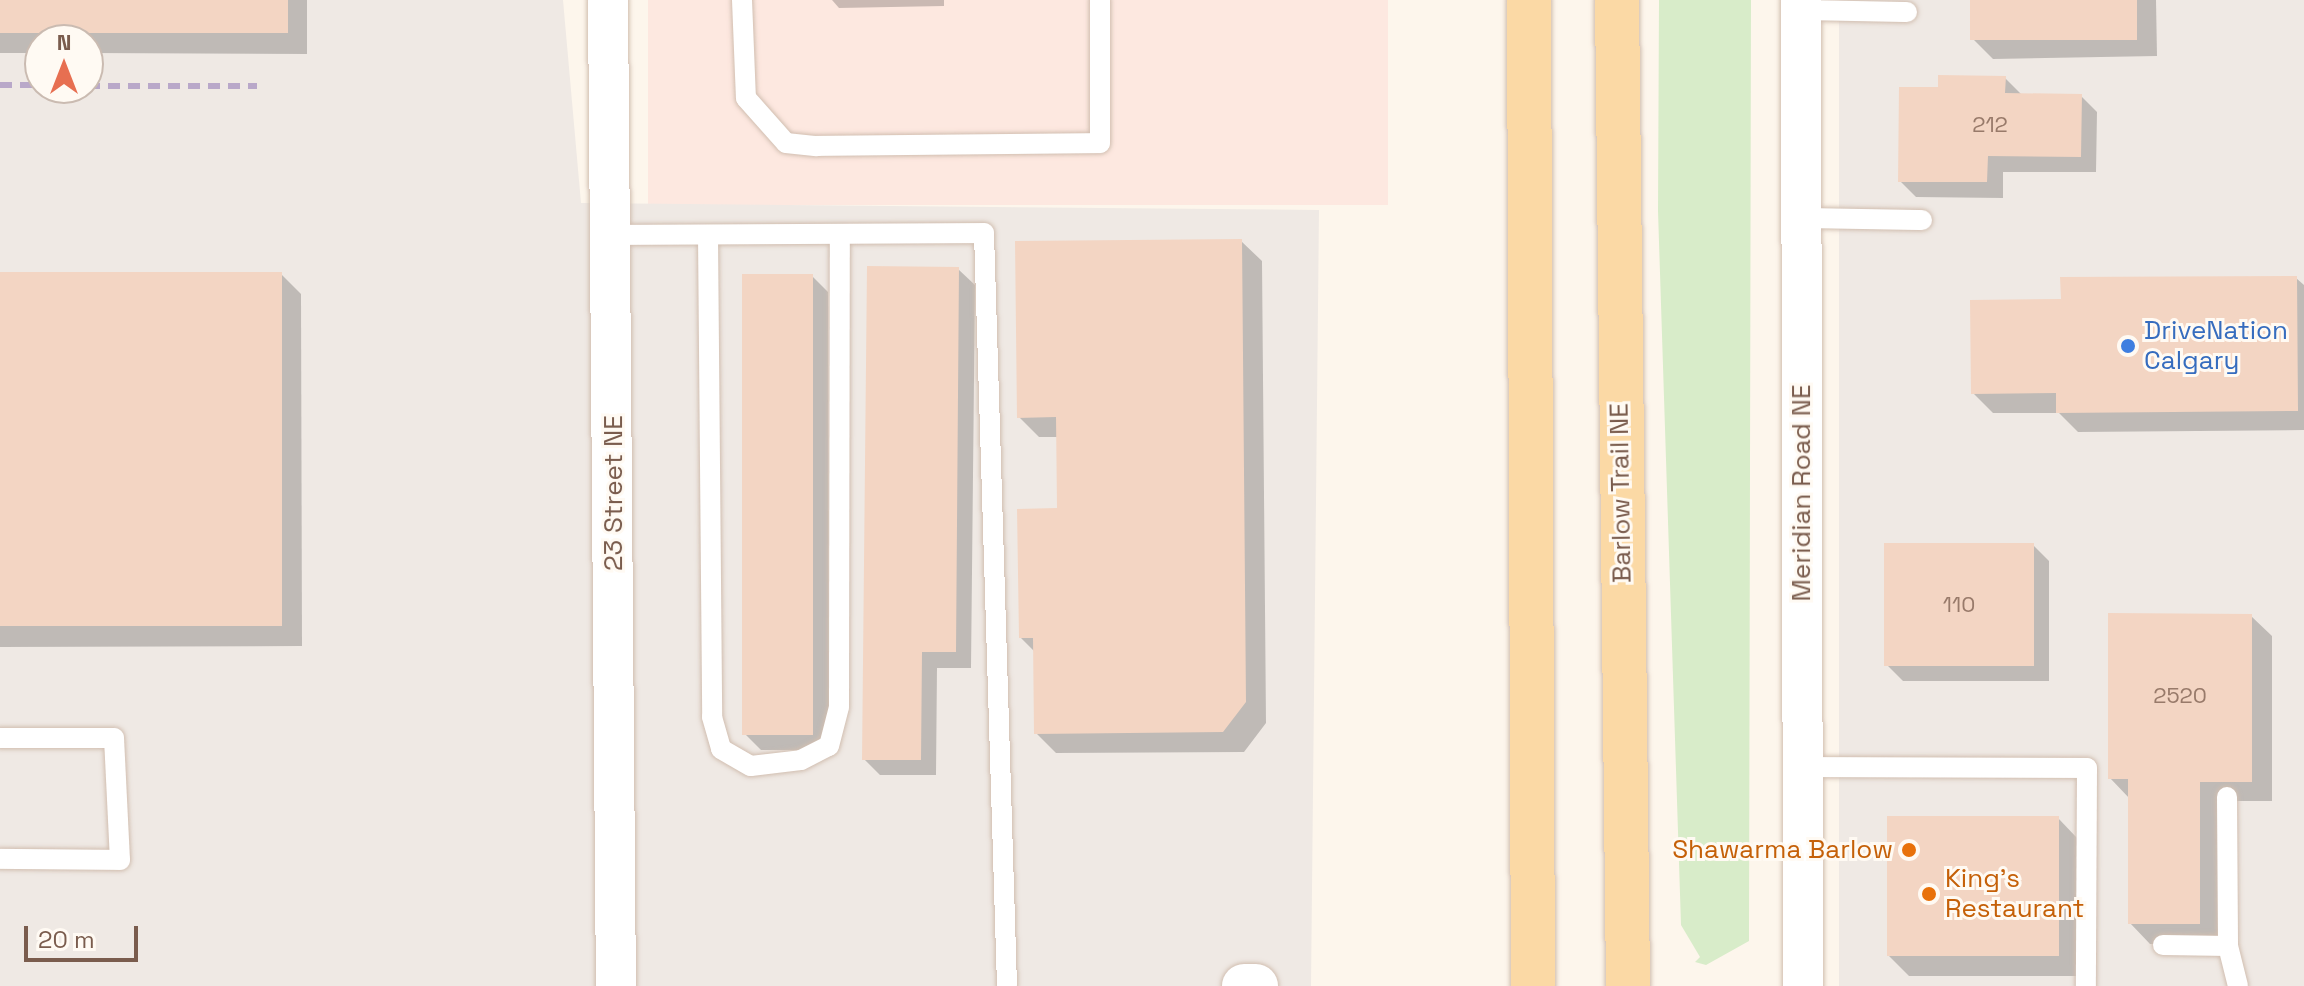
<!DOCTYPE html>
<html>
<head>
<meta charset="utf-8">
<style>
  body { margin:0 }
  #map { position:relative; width:2304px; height:986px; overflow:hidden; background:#fdf6ec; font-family:"Space Grotesk",sans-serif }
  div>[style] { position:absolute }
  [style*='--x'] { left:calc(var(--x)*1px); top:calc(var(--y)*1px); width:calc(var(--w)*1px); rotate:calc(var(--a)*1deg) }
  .commercial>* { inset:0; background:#fde8e0; transform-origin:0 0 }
  .industrial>* { inset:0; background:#efe9e4; transform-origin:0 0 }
  .green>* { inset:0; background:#d8ecc9 }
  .shadow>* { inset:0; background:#0003 }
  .building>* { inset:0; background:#f3d5c3; transform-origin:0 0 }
  .roads { filter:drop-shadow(0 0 2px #d1beb0) drop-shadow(0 0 2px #d1beb0) }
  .lane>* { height:20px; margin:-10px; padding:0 10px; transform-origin:10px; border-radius:10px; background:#fff }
  .street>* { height:40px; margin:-20px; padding:0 20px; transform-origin:20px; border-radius:20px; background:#fff }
  .secondary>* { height:44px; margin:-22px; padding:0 22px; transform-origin:22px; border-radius:22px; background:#fff }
  .primary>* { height:44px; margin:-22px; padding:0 22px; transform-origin:22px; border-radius:22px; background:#fbd9a5 }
  .rail>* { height:6px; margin-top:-3px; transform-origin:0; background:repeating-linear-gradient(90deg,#b9a8c9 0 12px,transparent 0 20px) }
  .dots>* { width:22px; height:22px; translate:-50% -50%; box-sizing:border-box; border:4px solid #fffaf3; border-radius:50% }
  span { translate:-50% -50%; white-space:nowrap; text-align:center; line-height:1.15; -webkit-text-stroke:6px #fffaf3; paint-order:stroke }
  .number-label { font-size:22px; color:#987a6a }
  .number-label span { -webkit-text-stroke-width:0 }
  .shop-label { font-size:26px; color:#366cbe }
  .left { translate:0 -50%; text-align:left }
  .street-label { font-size:26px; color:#7a5c4d }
  .food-label { font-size:26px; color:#c56008 }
  .right { translate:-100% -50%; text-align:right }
  .north { position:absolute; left:24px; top:24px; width:80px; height:80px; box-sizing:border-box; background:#fffaf3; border:2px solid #cabbb1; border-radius:50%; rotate:0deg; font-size:22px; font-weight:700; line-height:32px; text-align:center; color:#7a5c4d }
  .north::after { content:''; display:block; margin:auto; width:28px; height:36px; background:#e76f51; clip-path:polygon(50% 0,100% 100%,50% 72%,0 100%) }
  .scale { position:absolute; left:24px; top:926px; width:114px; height:36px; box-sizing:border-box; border:4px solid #7a5c4d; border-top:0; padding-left:10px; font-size:24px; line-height:28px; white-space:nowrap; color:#7a5c4d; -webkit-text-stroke:6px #fffaf3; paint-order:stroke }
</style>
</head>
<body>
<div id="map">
  <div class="commercial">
    <i style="left:648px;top:0;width:740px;height:205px"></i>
  </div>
  <div class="industrial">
    <i style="clip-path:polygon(evenodd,0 0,563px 0,581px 203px,1319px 210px,1311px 986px,0 986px,0 0,40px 40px,88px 40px,88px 88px,40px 88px,40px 40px)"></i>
    <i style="left:1839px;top:0;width:465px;height:986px"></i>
  </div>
  <div class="green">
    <i style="clip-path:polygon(1659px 0,1751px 0,1749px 941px,1706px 965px,1695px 962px,1700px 957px,1681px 925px,1658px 211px)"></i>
  </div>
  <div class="shadow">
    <i style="clip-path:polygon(0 0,307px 0,307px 54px,88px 53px,88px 40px,40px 40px,40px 53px,0 53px)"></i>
    <i style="clip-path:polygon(832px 0,944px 0,944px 6px,839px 8px)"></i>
    <i style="clip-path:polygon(1972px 0,2156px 0,2157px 56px,1993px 59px,1973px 39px)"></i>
    <i style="clip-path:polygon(2005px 78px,2021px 94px,2081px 96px,2097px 112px,2096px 172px,2003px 172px,2003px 198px,1916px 197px,1900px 181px,1940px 89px)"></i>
    <i style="clip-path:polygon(1241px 241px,1262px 261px,1266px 723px,1244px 752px,1056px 753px,1036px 733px,1035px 652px,1021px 638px,1059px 510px,1059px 437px,1039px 437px,1019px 417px)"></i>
    <i style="clip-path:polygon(958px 269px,975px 285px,971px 668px,937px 668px,936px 775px,880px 775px,864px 759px)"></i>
    <i style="clip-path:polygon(281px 274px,301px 294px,302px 646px,0 647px,0 275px)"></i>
    <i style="clip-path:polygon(812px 276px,828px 292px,829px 750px,761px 750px,745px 734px)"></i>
    <i style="clip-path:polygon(2296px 278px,2304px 285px,2304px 430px,2078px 432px,2059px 413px,1993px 413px,1973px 393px)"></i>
    <i style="clip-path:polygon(2033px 545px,2049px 561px,2049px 681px,1903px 681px,1887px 665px)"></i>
    <i style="clip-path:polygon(2251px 616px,2272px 636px,2272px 801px,2220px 801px,2220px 944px,2150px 944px,2130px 923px,2130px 799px,2110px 778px)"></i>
    <i style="clip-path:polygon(2058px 818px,2078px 839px,2078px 976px,1909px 976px,1889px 956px)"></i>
  </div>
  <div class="building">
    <i style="left:0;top:0;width:288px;height:33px"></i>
    <i style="left:1970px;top:0;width:167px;height:40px"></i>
    <i style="clip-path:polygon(1938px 75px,2006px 76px,2005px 93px,2082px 94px,2081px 157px,1988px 156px,1987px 182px,1898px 182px,1899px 87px,1938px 87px)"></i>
    <i style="clip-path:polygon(1242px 239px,1246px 702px,1223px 732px,1034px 734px,1033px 638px,1019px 638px,1017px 509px,1057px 508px,1056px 417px,1017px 418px,1015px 241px)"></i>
    <i style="clip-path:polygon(867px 266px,959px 267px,956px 652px,922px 652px,921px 760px,862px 760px)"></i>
    <i style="left:282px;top:272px;width:354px;height:282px;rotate:90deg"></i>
    <i style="left:742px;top:274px;width:71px;height:461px"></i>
    <i style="clip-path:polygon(2297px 276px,2298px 411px,2056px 413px,2056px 393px,1971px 394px,1970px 300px,2061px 299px,2060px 277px)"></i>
    <i style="left:2034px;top:543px;width:123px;height:150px;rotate:90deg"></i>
    <i style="clip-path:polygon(2108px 613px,2252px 614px,2252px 782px,2200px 782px,2200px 924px,2128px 924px,2128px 779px,2108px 779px)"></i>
    <i style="left:1887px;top:816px;width:172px;height:140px"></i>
  </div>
  <div class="roads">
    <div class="lane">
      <i style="--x:742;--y:0;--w:98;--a:87.7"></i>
      <i style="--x:746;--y:98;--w:60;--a:48.4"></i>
      <i style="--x:786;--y:143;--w:31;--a:6"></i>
      <i style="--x:817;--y:146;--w:283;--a:-0.6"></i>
      <i style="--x:1100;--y:143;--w:143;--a:-90"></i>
      <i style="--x:1801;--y:10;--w:106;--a:1.1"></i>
      <i style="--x:1802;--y:218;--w:120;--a:1"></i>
      <i style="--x:613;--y:235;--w:371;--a:-0.3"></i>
      <i style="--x:984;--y:233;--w:753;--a:88.25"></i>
      <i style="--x:708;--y:235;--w:482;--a:89.5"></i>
      <i style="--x:712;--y:717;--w:33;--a:74"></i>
      <i style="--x:721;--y:749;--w:34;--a:30"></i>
      <i style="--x:751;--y:766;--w:50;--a:-6.8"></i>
      <i style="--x:801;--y:760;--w:31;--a:-27"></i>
      <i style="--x:829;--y:746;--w:40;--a:-75.6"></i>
      <i style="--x:839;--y:707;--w:473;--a:-89.9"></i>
      <i style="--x:0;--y:738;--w:114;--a:0"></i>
      <i style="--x:114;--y:738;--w:122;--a:87.2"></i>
      <i style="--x:120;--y:860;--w:120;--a:-179.5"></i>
      <i style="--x:1802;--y:767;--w:285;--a:0.2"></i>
      <i style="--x:2087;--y:768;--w:218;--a:90.3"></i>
      <i style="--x:2227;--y:797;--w:149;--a:89.6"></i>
      <i style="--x:2163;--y:945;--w:65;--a:0.9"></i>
      <i style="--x:2228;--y:946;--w:41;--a:76"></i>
    </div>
    <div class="street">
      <i style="--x:608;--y:0;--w:986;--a:89.54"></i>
      <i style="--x:1801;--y:0;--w:986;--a:89.88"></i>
    </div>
    <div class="secondary">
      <i style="--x:1244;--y:986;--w:12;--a:0"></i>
    </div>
    <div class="primary">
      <i style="--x:1529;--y:0;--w:986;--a:89.77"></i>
      <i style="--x:1617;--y:0;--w:986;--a:89.36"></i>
    </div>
  </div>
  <div class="rail">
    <i style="--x:0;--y:85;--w:40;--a:0"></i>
    <i style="--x:88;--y:86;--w:169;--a:0"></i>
  </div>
  <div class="dots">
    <i style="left:2128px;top:346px;background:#3f7fe0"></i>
    <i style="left:1909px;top:850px;background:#e8710a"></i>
    <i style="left:1929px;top:894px;background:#e8710a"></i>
  </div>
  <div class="number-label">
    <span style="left:1990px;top:125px">212</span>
    <span style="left:1959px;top:605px">110</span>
    <span style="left:2180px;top:696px">2520</span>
  </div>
  <div class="shop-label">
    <span class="left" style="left:2144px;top:346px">DriveNation<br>Calgary</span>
  </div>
  <div class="street-label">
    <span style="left:614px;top:493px;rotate:-90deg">23 Street NE</span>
    <span style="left:1621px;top:493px;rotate:-91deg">Barlow Trail NE</span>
    <span style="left:1802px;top:493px;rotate:-90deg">Meridian Road NE</span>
  </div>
  <div class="food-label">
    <span class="right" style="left:1893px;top:850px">Shawarma Barlow</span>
    <span class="left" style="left:1945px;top:894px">King's<br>Restaurant</span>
  </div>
  <div class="north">N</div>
  <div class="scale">20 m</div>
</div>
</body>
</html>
